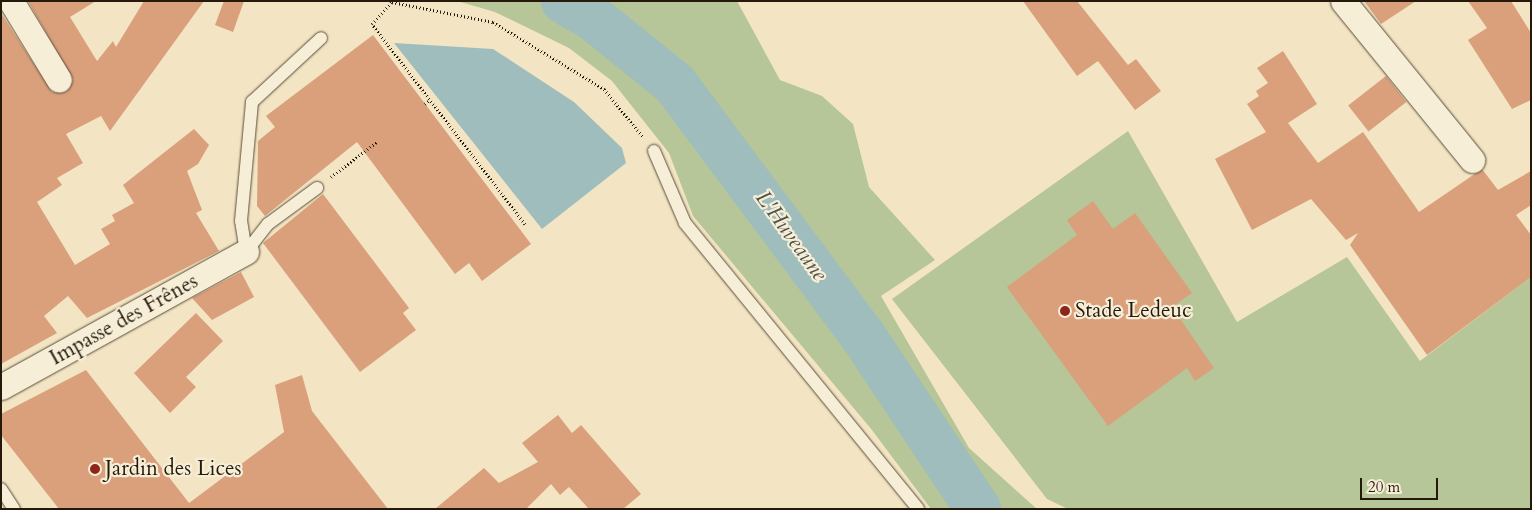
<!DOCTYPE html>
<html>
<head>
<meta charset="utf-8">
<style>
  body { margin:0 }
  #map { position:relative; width:1532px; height:510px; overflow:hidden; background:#f3e5c3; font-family:Cardo,serif }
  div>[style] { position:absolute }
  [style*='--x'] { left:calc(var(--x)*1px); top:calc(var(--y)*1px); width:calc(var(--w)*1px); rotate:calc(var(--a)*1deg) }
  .green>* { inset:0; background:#b6c698 }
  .water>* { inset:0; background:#9ebdbc }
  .river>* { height:46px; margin:-23px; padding:0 23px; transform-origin:23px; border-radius:23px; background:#9ebdbc }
  .building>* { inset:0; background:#da9f7b; transform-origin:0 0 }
  .path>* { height:3px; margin-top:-1.5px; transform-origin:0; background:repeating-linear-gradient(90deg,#25190c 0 1px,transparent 0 3.5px) }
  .roads { filter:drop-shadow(0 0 1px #584c3a) drop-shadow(0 0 1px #584c3a) }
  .lane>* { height:12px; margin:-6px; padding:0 6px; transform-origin:6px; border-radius:6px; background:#f7eed8 }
  .street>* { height:25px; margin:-12.5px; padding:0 12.5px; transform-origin:12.5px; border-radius:12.5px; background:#f7eed8 }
  .dots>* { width:14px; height:14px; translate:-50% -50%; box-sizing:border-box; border:2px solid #f7eed8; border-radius:50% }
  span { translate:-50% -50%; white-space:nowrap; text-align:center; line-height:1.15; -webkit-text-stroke:4.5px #f7eed8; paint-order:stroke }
  .poi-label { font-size:21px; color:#25190c }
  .left { translate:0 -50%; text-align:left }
  .street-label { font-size:21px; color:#25190c }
  .water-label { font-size:22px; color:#4f524a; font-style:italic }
  .frame { position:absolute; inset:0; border:2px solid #25190c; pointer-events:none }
  .scale { position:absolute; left:1360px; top:478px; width:78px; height:22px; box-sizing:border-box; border:2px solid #25190c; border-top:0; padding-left:6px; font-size:15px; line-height:18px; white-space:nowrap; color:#25190c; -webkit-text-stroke:4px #f7eed8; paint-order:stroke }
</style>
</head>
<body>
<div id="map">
  <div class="green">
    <i style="clip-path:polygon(457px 1px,737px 1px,780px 80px,822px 96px,853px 124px,869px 187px,935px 260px,881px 296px,969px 448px,1037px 509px,931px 509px,872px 430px,693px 216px,669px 153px,612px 81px,569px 48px,495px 12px)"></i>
    <i style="clip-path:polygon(1128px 131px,1237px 322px,1347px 257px,1420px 361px,1531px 277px,1531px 509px,1068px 509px,1047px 499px,892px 299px)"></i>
  </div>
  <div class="water">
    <i style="clip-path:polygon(394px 43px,493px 49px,574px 102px,622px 148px,626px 163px,542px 229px)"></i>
  </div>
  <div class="river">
    <i style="--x:564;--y:1;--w:32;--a:30"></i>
    <i style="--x:592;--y:17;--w:107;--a:38.9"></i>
    <i style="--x:675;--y:84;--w:314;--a:53.3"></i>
    <i style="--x:863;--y:336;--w:208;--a:56.4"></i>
  </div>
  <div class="building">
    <i style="clip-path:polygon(28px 1px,96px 1px,70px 17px,97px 61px,113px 41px,116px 47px,144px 1px,204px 1px,110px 131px,101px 116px,66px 134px,83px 163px,57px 178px,62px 185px,37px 202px,75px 265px,110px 244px,101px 229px,115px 221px,112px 215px,134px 203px,123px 185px,194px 129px,209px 145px,198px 164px,187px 171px,202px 210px,196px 213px,219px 251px,87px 318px,68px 296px,44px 316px,57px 333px,1px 364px,1px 13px,52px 92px,66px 92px,73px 80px)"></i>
    <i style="clip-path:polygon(224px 1px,244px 1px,233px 32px,215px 25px)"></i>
    <i style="clip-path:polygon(1023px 1px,1077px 1px,1128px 65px,1136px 59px,1161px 91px,1135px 110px,1098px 61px,1077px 76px)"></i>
    <i style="clip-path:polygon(1364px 1px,1416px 1px,1381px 24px)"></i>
    <i style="clip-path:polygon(1468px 1px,1511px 1px,1531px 33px,1531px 100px,1512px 109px,1468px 40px,1487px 28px)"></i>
    <i style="clip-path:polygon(373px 35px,531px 244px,482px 281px,469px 263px,455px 274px,357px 142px,265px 216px,257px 206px,258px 141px,275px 127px,266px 116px)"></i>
    <i style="clip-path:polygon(1283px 51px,1317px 104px,1288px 123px,1318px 163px,1363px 132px,1419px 212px,1482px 169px,1498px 190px,1531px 171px,1531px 205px,1516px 215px,1531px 235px,1531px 277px,1427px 355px,1350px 245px,1358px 233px,1346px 240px,1311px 199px,1252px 230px,1215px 159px,1266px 132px,1247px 104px,1259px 96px,1256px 91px,1268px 83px,1257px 68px)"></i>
    <i style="left:1386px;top:76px;width:33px;height:48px;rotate:52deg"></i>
    <i style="clip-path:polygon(323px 194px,409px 308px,403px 313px,416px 330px,360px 372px,263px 243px)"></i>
    <i style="clip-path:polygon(1093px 201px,1113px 229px,1135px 213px,1192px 293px,1172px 307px,1214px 368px,1195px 381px,1187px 368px,1108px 426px,1007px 287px,1077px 235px,1067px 220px)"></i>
    <i style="clip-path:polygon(241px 272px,254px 297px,212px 320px,192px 298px)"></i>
    <i style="clip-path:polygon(196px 313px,223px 341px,186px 377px,196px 387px,170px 413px,134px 373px)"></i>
    <i style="clip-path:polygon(86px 370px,189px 503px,284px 432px,275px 385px,302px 375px,312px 411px,388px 509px,59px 509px,1px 435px,1px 414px)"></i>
    <i style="clip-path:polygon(558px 415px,572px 433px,581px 425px,641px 494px,623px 509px,589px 509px,569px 487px,560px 495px,551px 484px,526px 509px,435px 509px,484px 468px,499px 483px,538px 462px,522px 443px)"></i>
  </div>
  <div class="path">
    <i style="--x:425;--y:104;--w:6;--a:-39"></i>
    <i style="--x:331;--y:177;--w:59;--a:-37.5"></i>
    <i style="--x:525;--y:224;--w:252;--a:-127.4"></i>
    <i style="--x:372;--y:24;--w:30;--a:-48"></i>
    <i style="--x:392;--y:2;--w:103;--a:11.2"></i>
    <i style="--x:493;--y:22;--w:130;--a:31.1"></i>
    <i style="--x:604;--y:89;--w:62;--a:50.9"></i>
  </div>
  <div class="roads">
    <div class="lane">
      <i style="--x:654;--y:151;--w:78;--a:66.7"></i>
      <i style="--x:685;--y:223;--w:369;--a:50.8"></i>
      <i style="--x:246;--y:252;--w:31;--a:-99"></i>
      <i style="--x:241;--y:221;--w:120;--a:-84.7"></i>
      <i style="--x:252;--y:102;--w:94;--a:-42.8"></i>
      <i style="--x:246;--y:252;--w:36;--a:-52"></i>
      <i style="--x:268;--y:224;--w:61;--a:-36.3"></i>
      <i style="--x:1;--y:489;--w:24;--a:57"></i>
    </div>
    <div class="street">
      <i style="--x:11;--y:1;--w:92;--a:58.7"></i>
      <i style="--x:1343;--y:1;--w:205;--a:50.9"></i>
      <i style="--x:1;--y:387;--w:280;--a:-28.9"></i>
    </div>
  </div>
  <div class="dots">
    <i style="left:1065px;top:311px;background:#8f2418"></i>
    <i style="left:95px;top:469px;background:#8f2418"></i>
  </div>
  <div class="poi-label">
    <span class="left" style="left:1075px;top:311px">Stade Ledeuc</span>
    <span class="left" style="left:105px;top:469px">Jardin des Lices</span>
  </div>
  <div class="street-label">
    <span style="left:124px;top:320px;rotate:-29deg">Impasse des Frênes</span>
  </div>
  <div class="water-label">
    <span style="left:791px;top:236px;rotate:54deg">L'Huveaune</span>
  </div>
  <div class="frame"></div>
  <div class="scale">20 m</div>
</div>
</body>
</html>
